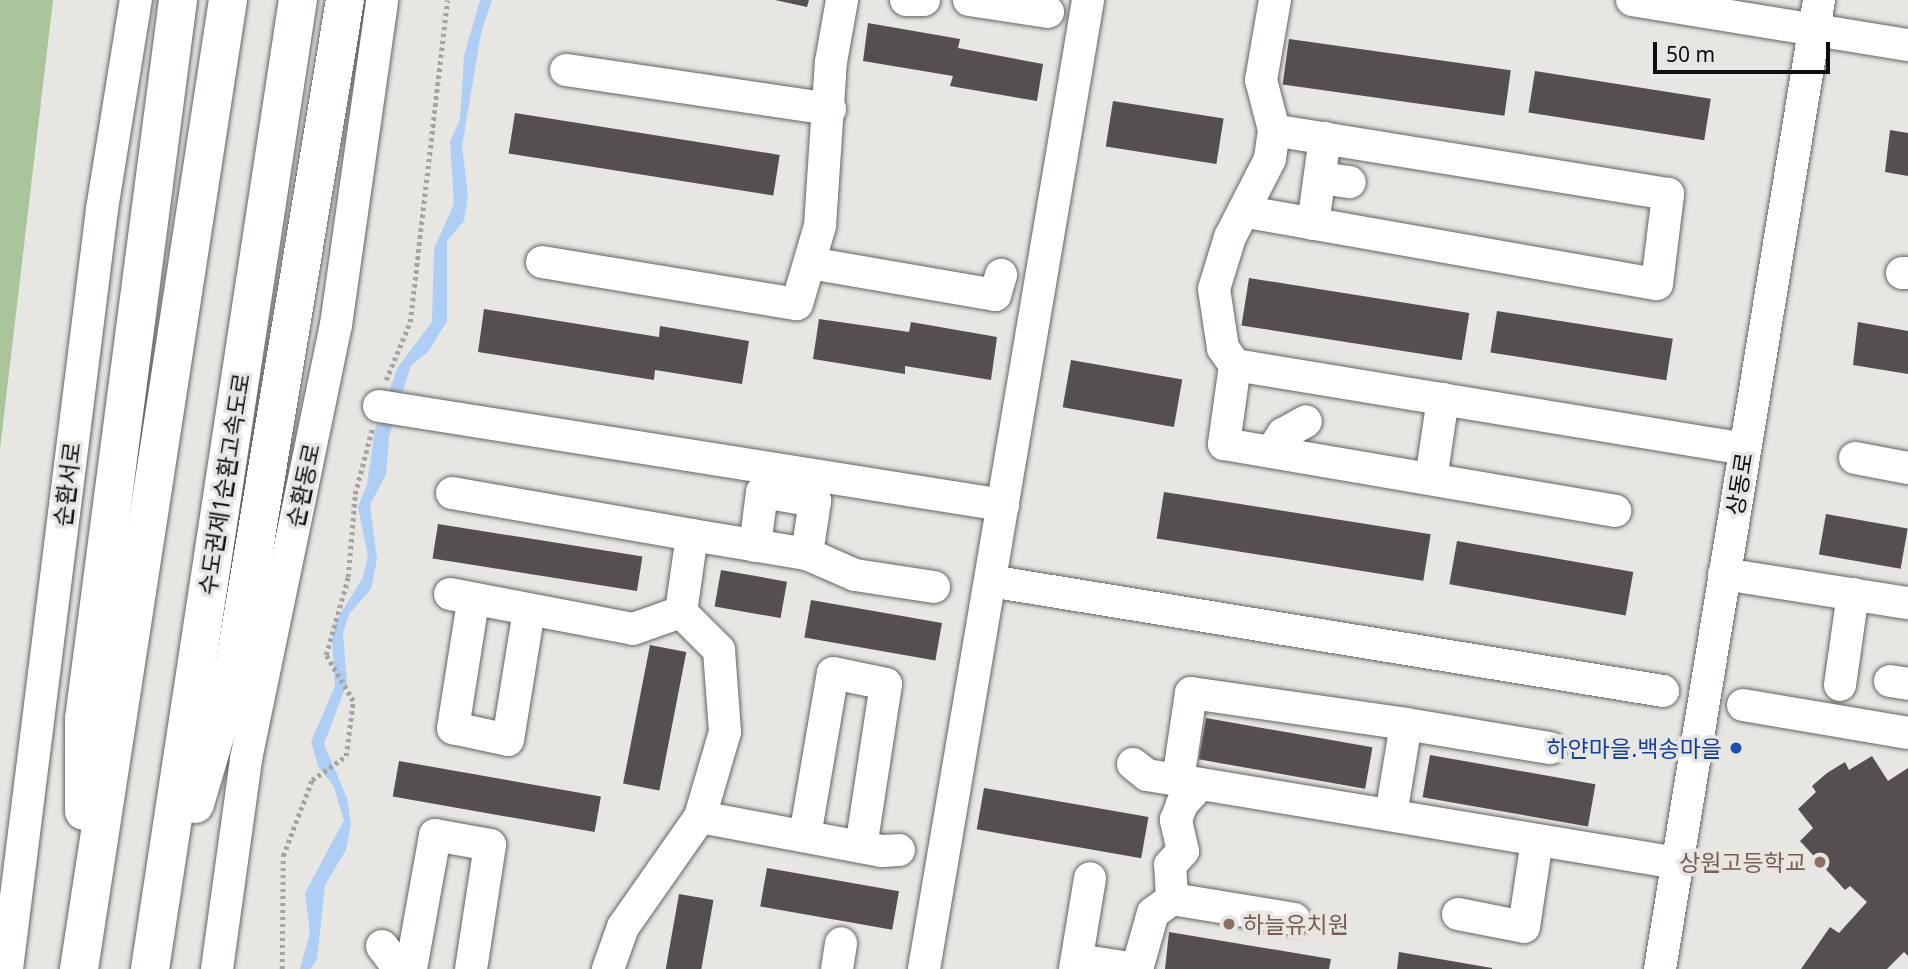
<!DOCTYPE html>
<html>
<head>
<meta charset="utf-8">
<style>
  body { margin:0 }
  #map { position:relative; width:1908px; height:969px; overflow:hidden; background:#e7e6e2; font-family:"Noto Sans","Noto Sans KR",sans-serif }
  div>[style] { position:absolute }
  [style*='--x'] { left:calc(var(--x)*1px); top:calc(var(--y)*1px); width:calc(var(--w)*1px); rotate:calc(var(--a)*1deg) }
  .green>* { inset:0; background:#aac59b }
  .water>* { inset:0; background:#afcef5 }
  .building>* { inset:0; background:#55504f; transform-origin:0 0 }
  .path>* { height:4.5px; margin-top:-2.25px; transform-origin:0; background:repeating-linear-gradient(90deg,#a5a4a1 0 3.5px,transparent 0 7px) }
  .roads { filter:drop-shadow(0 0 2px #656460) drop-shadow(0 0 2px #656460) }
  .minor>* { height:32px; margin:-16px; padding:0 16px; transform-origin:16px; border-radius:16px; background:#fff }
  .highway>* { height:38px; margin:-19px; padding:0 19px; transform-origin:19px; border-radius:19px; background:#fff }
  .dots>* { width:19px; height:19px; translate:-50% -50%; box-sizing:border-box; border:4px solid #e7e6e2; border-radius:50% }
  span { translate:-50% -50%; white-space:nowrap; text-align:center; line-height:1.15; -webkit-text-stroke:7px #e7e6e2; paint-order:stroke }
  .street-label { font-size:23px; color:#0f0e0d }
  .transit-label { font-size:23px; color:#164399 }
  .right { translate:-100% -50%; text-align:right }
  .education-label { font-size:23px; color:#785e54 }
  .left { translate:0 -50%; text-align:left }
  .scale { position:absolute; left:1653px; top:42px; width:177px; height:32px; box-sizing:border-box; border:4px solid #0f0e0d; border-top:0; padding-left:9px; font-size:21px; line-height:24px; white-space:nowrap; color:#0f0e0d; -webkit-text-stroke:5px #e7e6e2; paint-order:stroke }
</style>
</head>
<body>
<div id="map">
  <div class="green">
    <i style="clip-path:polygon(0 0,53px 0,0 449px)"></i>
  </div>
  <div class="water">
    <i style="clip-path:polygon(480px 0,492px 0,481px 33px,462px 146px,468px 195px,464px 221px,447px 241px,447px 321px,428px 352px,411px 365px,389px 437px,386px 474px,370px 505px,377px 559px,371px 589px,349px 614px,343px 633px,347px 683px,324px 744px,347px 798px,351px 824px,346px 850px,325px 885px,317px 960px,310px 969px,300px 969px,310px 933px,305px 893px,344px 820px,333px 785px,319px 768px,311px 742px,335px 686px,332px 638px,335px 623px,362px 579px,368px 556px,358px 507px,367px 484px,375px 430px,398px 367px,432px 322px,434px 249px,454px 204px,450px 142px,460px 119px,464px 56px)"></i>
  </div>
  <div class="building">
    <i style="clip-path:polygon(775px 0,809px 0,807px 7px)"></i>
    <i style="clip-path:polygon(868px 23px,960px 39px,958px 48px,1043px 64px,1037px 101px,950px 86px,953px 76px,863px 61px)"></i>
    <i style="left:1289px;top:39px;width:224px;height:46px;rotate:8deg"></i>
    <i style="left:1535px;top:71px;width:178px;height:42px;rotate:9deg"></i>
    <i style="left:1113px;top:101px;width:112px;height:46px;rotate:9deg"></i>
    <i style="left:515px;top:113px;width:268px;height:41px;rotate:9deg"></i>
    <i style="clip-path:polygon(1890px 130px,1908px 133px,1908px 176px,1885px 172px)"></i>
    <i style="left:1249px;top:278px;width:223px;height:48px;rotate:9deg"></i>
    <i style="clip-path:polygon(484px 309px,659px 337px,660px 326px,749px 341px,742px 384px,655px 370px,654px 380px,478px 352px)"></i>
    <i style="left:1497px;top:311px;width:178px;height:42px;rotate:9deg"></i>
    <i style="clip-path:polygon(819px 319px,909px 332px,911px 322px,997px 337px,991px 380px,905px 366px,905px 374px,813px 359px)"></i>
    <i style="clip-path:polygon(1858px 322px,1908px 331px,1908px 374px,1853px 365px)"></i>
    <i style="left:1071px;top:360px;width:113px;height:48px;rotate:10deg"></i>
    <i style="left:1164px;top:492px;width:270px;height:47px;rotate:9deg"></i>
    <i style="left:1826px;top:514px;width:83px;height:41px;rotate:10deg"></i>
    <i style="left:438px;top:524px;width:207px;height:35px;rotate:9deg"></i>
    <i style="left:1457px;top:541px;width:179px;height:44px;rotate:10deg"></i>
    <i style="left:721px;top:570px;width:67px;height:37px;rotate:10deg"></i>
    <i style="left:811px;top:600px;width:133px;height:38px;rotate:10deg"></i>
    <i style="left:650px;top:645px;width:37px;height:141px;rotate:11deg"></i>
    <i style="left:1206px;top:718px;width:169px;height:42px;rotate:10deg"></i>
    <i style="left:1430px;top:755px;width:168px;height:43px;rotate:10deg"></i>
    <i style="clip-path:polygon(1872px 756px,1888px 781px,1908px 768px,1908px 956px,1904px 952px,1887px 969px,1801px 969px,1830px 927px,1839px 933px,1867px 902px,1850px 886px,1845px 890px,1800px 841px,1813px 828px,1798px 809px,1816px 792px,1812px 786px,1827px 773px,1845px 762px,1849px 770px)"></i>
    <i style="left:399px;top:761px;width:205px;height:36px;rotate:10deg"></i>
    <i style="left:984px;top:788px;width:167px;height:42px;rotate:10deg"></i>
    <i style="left:767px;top:868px;width:134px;height:39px;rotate:10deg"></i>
    <i style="left:679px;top:894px;width:35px;height:76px;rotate:10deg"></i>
    <i style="clip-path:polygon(1169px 932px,1331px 959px,1329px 969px,1165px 969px)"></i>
    <i style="clip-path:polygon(1399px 952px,1492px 968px,1492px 969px,1397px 969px)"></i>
  </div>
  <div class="path">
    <i style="--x:386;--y:380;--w:63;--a:-67.5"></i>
    <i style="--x:410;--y:322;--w:324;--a:-83.4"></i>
    <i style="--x:282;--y:969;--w:113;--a:-89.5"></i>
    <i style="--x:283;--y:856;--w:81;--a:-69.1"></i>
    <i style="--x:312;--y:780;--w:42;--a:-35.2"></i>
    <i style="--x:346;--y:756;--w:55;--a:-82.7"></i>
    <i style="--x:353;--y:701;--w:53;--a:-120.4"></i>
    <i style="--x:326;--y:655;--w:81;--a:-74.2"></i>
    <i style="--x:348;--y:577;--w:83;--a:-85.2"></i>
    <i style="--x:355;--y:494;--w:67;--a:-75.3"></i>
  </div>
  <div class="roads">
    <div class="minor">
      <i style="--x:906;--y:0;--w:18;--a:0"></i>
      <i style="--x:969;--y:0;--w:80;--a:8.6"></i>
      <i style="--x:1275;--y:0;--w:81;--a:99.9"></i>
      <i style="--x:1261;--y:80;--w:52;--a:75.4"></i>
      <i style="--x:1274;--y:130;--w:29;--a:98"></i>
      <i style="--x:1270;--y:159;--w:88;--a:117.1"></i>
      <i style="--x:1230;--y:237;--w:54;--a:107.1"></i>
      <i style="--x:1214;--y:289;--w:60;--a:81.3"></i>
      <i style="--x:1223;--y:348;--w:21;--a:55"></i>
      <i style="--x:1235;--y:365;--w:517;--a:9.35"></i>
      <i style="--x:1632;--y:0;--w:280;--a:9.3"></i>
      <i style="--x:566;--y:70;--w:267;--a:8.4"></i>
      <i style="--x:1320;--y:178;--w:30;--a:8"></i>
      <i style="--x:1247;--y:212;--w:416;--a:10"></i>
      <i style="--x:1657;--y:284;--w:91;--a:-83"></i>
      <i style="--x:1668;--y:194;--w:399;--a:-170.8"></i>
      <i style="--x:1313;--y:224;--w:87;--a:-82.1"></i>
      <i style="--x:542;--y:262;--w:258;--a:9.4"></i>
      <i style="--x:797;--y:304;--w:81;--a:-73.6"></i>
      <i style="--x:820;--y:226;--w:164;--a:-86.2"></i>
      <i style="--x:831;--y:62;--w:63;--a:-79.9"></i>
      <i style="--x:810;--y:263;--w:188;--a:9.8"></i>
      <i style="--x:995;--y:295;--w:21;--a:-73"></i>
      <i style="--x:1902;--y:273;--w:6;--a:0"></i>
      <i style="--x:1235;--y:365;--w:80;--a:97.9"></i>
      <i style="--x:1224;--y:444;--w:397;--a:9.7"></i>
      <i style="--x:379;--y:406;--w:632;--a:9.02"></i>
      <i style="--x:1271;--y:452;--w:22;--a:-56"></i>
      <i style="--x:1283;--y:434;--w:26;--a:-29"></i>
      <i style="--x:1855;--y:458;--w:54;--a:10.7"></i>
      <i style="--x:1431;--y:479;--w:81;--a:-81.5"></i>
      <i style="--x:452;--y:493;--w:244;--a:9.9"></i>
      <i style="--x:692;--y:535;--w:78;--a:98.1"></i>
      <i style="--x:681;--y:612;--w:54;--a:45"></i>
      <i style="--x:719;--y:650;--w:82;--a:85.8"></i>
      <i style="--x:725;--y:732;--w:89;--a:106.4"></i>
      <i style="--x:700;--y:817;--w:134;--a:125"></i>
      <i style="--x:623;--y:927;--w:45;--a:109.7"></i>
      <i style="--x:692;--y:535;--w:117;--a:9.4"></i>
      <i style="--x:807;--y:554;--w:52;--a:23.6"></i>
      <i style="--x:855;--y:575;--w:80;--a:8.6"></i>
      <i style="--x:755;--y:546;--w:54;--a:-82.6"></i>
      <i style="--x:762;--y:492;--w:54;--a:9.6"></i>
      <i style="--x:815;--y:501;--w:54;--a:98.6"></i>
      <i style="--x:1724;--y:574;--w:186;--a:9"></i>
      <i style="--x:990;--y:581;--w:682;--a:9.28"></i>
      <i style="--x:450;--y:594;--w:186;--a:10.8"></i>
      <i style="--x:633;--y:629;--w:51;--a:-19.5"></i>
      <i style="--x:473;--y:602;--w:128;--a:99"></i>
      <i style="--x:453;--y:728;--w:56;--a:12.3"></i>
      <i style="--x:508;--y:740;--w:131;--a:-80.8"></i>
      <i style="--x:1890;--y:681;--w:18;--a:9"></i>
      <i style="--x:1840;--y:685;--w:92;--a:-81.9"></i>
      <i style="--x:1743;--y:705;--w:167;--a:9.6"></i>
      <i style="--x:1406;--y:724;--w:146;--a:9.5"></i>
      <i style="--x:1133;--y:764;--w:18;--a:38"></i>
      <i style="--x:1147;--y:775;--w:537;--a:9.43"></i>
      <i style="--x:1178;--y:780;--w:88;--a:-81.5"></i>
      <i style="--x:1191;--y:693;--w:217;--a:8.2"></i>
      <i style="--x:1406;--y:724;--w:92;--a:99.4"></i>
      <i style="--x:700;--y:817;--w:185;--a:10.6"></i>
      <i style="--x:882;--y:851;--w:17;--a:-3"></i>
      <i style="--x:805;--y:836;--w:165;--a:-80.3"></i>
      <i style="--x:833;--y:673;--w:54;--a:11.7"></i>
      <i style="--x:886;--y:684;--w:165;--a:98.7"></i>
      <i style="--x:1172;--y:899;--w:124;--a:9.3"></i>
      <i style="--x:1458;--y:914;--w:67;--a:11.1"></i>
      <i style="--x:1524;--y:927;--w:88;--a:-81.5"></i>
      <i style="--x:382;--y:946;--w:21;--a:53"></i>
      <i style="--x:395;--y:963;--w:13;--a:29"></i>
      <i style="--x:1077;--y:960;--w:61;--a:8.5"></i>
      <i style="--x:7;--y:969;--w:766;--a:-82.87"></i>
      <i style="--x:102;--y:209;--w:212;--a:-80.8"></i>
      <i style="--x:217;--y:969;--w:212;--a:-82.1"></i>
      <i style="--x:246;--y:759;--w:443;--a:-78.3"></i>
      <i style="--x:336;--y:325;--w:328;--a:-81.9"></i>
      <i style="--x:411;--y:969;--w:136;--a:-79.8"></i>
      <i style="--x:435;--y:835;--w:56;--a:10.3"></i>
      <i style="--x:490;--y:845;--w:125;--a:98.7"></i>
      <i style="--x:837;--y:969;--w:26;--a:-81"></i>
      <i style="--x:924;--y:969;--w:983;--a:-80.39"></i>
      <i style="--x:1075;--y:969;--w:92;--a:-80.6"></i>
      <i style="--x:1137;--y:969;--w:58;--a:-74.1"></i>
      <i style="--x:1153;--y:913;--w:24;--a:-36"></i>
      <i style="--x:1172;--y:899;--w:34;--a:-93"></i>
      <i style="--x:1170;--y:865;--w:19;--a:-47"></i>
      <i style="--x:1183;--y:851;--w:32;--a:-103"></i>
      <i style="--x:1176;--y:820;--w:17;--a:-69"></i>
      <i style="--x:1182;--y:804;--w:27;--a:-48"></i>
      <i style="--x:1660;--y:969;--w:982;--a:-80.68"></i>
    </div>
    <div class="highway">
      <i style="--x:195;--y:804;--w:134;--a:-73.6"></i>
      <i style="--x:233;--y:675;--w:684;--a:-80.58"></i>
      <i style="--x:84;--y:811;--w:92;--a:-90"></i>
      <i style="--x:84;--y:719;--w:725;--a:-82.55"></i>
      <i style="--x:79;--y:969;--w:980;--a:-81.26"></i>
      <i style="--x:150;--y:969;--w:980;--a:-81.32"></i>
    </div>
  </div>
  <div class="dots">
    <i style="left:1736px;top:748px;background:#1a4fb4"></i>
    <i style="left:1820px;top:862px;background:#8d6e63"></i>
    <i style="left:1229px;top:924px;background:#8d6e63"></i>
  </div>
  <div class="street-label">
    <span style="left:67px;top:484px;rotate:-83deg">순환서로</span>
    <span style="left:224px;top:484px;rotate:-81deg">수도권제1순환고속도로</span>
    <span style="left:1739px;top:484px;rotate:-81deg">상동로</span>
    <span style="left:303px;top:485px;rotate:-78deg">순환동로</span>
  </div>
  <div class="transit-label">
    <span class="right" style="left:1722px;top:748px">하얀마을.백송마을</span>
  </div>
  <div class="education-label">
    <span class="right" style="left:1806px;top:862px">상원고등학교</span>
    <span class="left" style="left:1243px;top:924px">하늘유치원</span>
  </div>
  <div class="scale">50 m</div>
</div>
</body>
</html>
